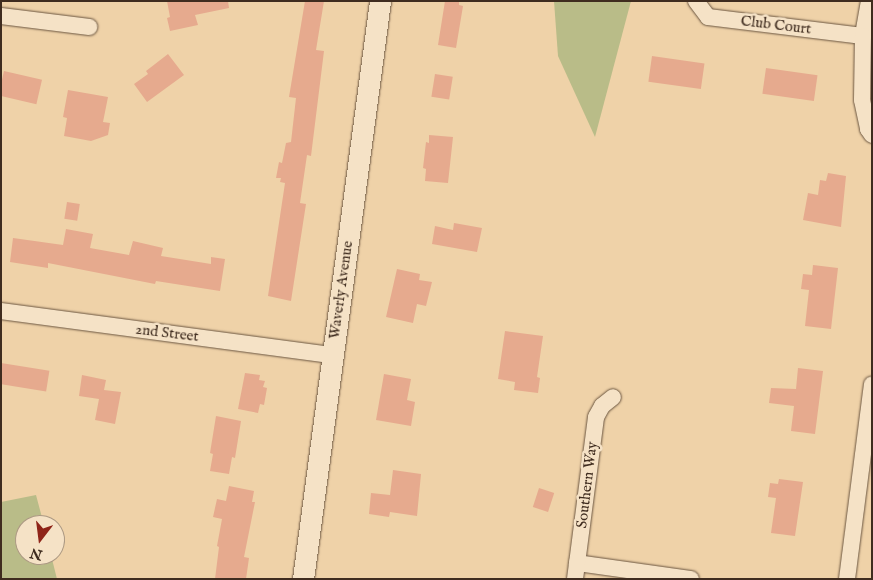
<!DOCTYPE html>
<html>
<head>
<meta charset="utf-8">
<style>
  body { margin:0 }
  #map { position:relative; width:873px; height:580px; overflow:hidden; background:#efd2a8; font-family:"IM FELL English",serif }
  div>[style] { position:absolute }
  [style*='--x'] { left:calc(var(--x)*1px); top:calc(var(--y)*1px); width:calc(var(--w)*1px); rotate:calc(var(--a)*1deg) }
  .green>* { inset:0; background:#b9bc88 }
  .building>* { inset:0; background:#e6aa8e; transform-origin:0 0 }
  .roads { filter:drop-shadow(0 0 1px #6b5641) drop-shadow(0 0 1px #6b5641) }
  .minor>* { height:16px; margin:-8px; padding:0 8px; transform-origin:8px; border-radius:8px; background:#f5e2c6 }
  .tertiary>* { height:21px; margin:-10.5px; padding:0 10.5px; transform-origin:10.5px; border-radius:10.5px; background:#f5e2c6 }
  span { translate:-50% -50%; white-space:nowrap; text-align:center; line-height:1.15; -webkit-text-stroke:5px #f5e2c6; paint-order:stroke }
  .street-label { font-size:15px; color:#3f2c1f }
  .frame { position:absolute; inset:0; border:2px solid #3f2c1f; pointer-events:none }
  .north { position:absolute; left:15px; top:515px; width:50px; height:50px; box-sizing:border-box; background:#f5e2c6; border:1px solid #ac9983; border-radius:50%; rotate:195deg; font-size:14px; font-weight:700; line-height:20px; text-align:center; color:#3f2c1f }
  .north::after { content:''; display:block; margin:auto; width:18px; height:22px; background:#8f2418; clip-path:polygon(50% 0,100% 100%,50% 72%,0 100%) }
</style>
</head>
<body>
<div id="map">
  <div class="green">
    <i style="clip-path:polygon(554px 1px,631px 1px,595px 137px,558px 56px)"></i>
    <i style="clip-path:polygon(36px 495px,44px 525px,25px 525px,25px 555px,51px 555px,57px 579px,1px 579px,1px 502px)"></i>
  </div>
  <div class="building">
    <i style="clip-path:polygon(167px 1px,228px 1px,229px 8px,195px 15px,198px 25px,170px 31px,167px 18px,170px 17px)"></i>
    <i style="clip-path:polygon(305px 1px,324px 1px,316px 50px,324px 51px,311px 156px,307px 155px,300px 203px,306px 204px,291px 301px,268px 296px,285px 183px,280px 182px,281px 178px,276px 178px,279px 162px,282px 163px,286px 143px,291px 142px,296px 98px,289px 97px)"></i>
    <i style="clip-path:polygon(445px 1px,459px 1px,459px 5px,463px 6px,456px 48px,438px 45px)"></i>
    <i style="clip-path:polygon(168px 54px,184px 75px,147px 102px,134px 84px,148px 74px,146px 71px)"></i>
    <i style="left:652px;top:56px;width:53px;height:26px;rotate:8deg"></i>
    <i style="left:766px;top:68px;width:52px;height:26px;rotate:8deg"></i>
    <i style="left:4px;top:71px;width:39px;height:25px;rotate:13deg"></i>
    <i style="left:435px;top:74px;width:18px;height:23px;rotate:9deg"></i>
    <i style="clip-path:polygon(68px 90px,108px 97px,103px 122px,110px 123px,108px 135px,91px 141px,64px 136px,67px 118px,63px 117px)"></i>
    <i style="clip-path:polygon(429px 135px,453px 137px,448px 183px,425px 181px,426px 169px,423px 168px,426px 142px,429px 143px)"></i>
    <i style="clip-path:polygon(828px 173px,846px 176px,841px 227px,803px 220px,808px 193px,818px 195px,820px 180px,826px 181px)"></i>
    <i style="left:67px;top:202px;width:13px;height:17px;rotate:9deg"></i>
    <i style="clip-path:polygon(454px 223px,482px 228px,477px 252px,432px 244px,435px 226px,453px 230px)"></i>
    <i style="clip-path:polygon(66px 229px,93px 234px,90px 248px,129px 255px,133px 241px,163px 248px,161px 256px,211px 264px,211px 257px,225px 259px,220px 291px,156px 281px,155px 284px,48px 263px,48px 268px,10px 262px,13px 238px,63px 245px)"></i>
    <i style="clip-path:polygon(813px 265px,838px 268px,831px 329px,805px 326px,809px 290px,801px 289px,803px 274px,812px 275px)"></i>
    <i style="clip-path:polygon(397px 269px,420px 274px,419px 280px,432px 282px,426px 306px,417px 304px,413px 323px,386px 317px)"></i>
    <i style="clip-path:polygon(505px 331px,543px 336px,537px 377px,540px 378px,538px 393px,514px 390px,515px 382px,498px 379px)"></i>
    <i style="left:1px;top:363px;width:49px;height:21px;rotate:9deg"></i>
    <i style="clip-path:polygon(798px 368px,823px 371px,815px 434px,791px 431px,794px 406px,769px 403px,771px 388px,796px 389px)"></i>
    <i style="clip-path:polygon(245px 373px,260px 375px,259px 380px,265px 381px,263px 387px,267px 388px,264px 405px,260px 404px,258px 413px,238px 409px)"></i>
    <i style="clip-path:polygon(384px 374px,411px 379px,407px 400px,415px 402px,411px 426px,376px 420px)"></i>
    <i style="clip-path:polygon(82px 375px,106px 380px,104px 390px,121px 392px,115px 424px,95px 420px,99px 399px,79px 396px)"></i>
    <i style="clip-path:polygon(216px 416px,241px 421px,235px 458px,232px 457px,229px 474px,210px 471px,213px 454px,210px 453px)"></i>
    <i style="clip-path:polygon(393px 470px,421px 474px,417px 516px,390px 512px,389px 517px,369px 514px,371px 493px,390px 495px)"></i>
    <i style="clip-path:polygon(779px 479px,803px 482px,795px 536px,771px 533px,776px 498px,768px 497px,770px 483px,778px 484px)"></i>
    <i style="clip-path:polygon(229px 486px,254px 491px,252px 502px,255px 502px,244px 557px,249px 558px,246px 579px,215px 579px,219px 547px,217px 546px,222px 519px,213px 517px,217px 499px,226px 501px)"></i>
    <i style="left:539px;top:488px;width:16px;height:20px;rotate:18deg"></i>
  </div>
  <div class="roads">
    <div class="minor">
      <i style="--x:696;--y:1;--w:20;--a:53"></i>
      <i style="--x:708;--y:17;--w:156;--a:7"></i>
      <i style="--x:869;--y:1;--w:36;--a:100"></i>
      <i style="--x:863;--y:36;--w:64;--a:90.9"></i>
      <i style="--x:862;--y:100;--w:30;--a:78"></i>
      <i style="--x:868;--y:129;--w:7;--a:56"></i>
      <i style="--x:1;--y:16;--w:89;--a:7.1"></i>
      <i style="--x:1;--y:311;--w:334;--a:7.6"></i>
      <i style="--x:577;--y:563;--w:115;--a:8"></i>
      <i style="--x:575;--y:579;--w:163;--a:-82.6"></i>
      <i style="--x:596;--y:417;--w:13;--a:-61"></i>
      <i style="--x:602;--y:406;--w:14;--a:-39"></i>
      <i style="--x:847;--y:579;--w:196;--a:-82.7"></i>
    </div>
    <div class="tertiary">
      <i style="--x:303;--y:579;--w:583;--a:-82.41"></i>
    </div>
  </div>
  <div class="street-label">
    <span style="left:776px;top:25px;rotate:7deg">Club Court</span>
    <span style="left:341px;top:290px;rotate:-82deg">Waverly Avenue</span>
    <span style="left:167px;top:333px;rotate:7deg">2nd Street</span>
    <span style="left:587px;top:485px;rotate:-83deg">Southern Way</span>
  </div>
  <div class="frame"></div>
  <div class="north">N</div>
</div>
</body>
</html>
